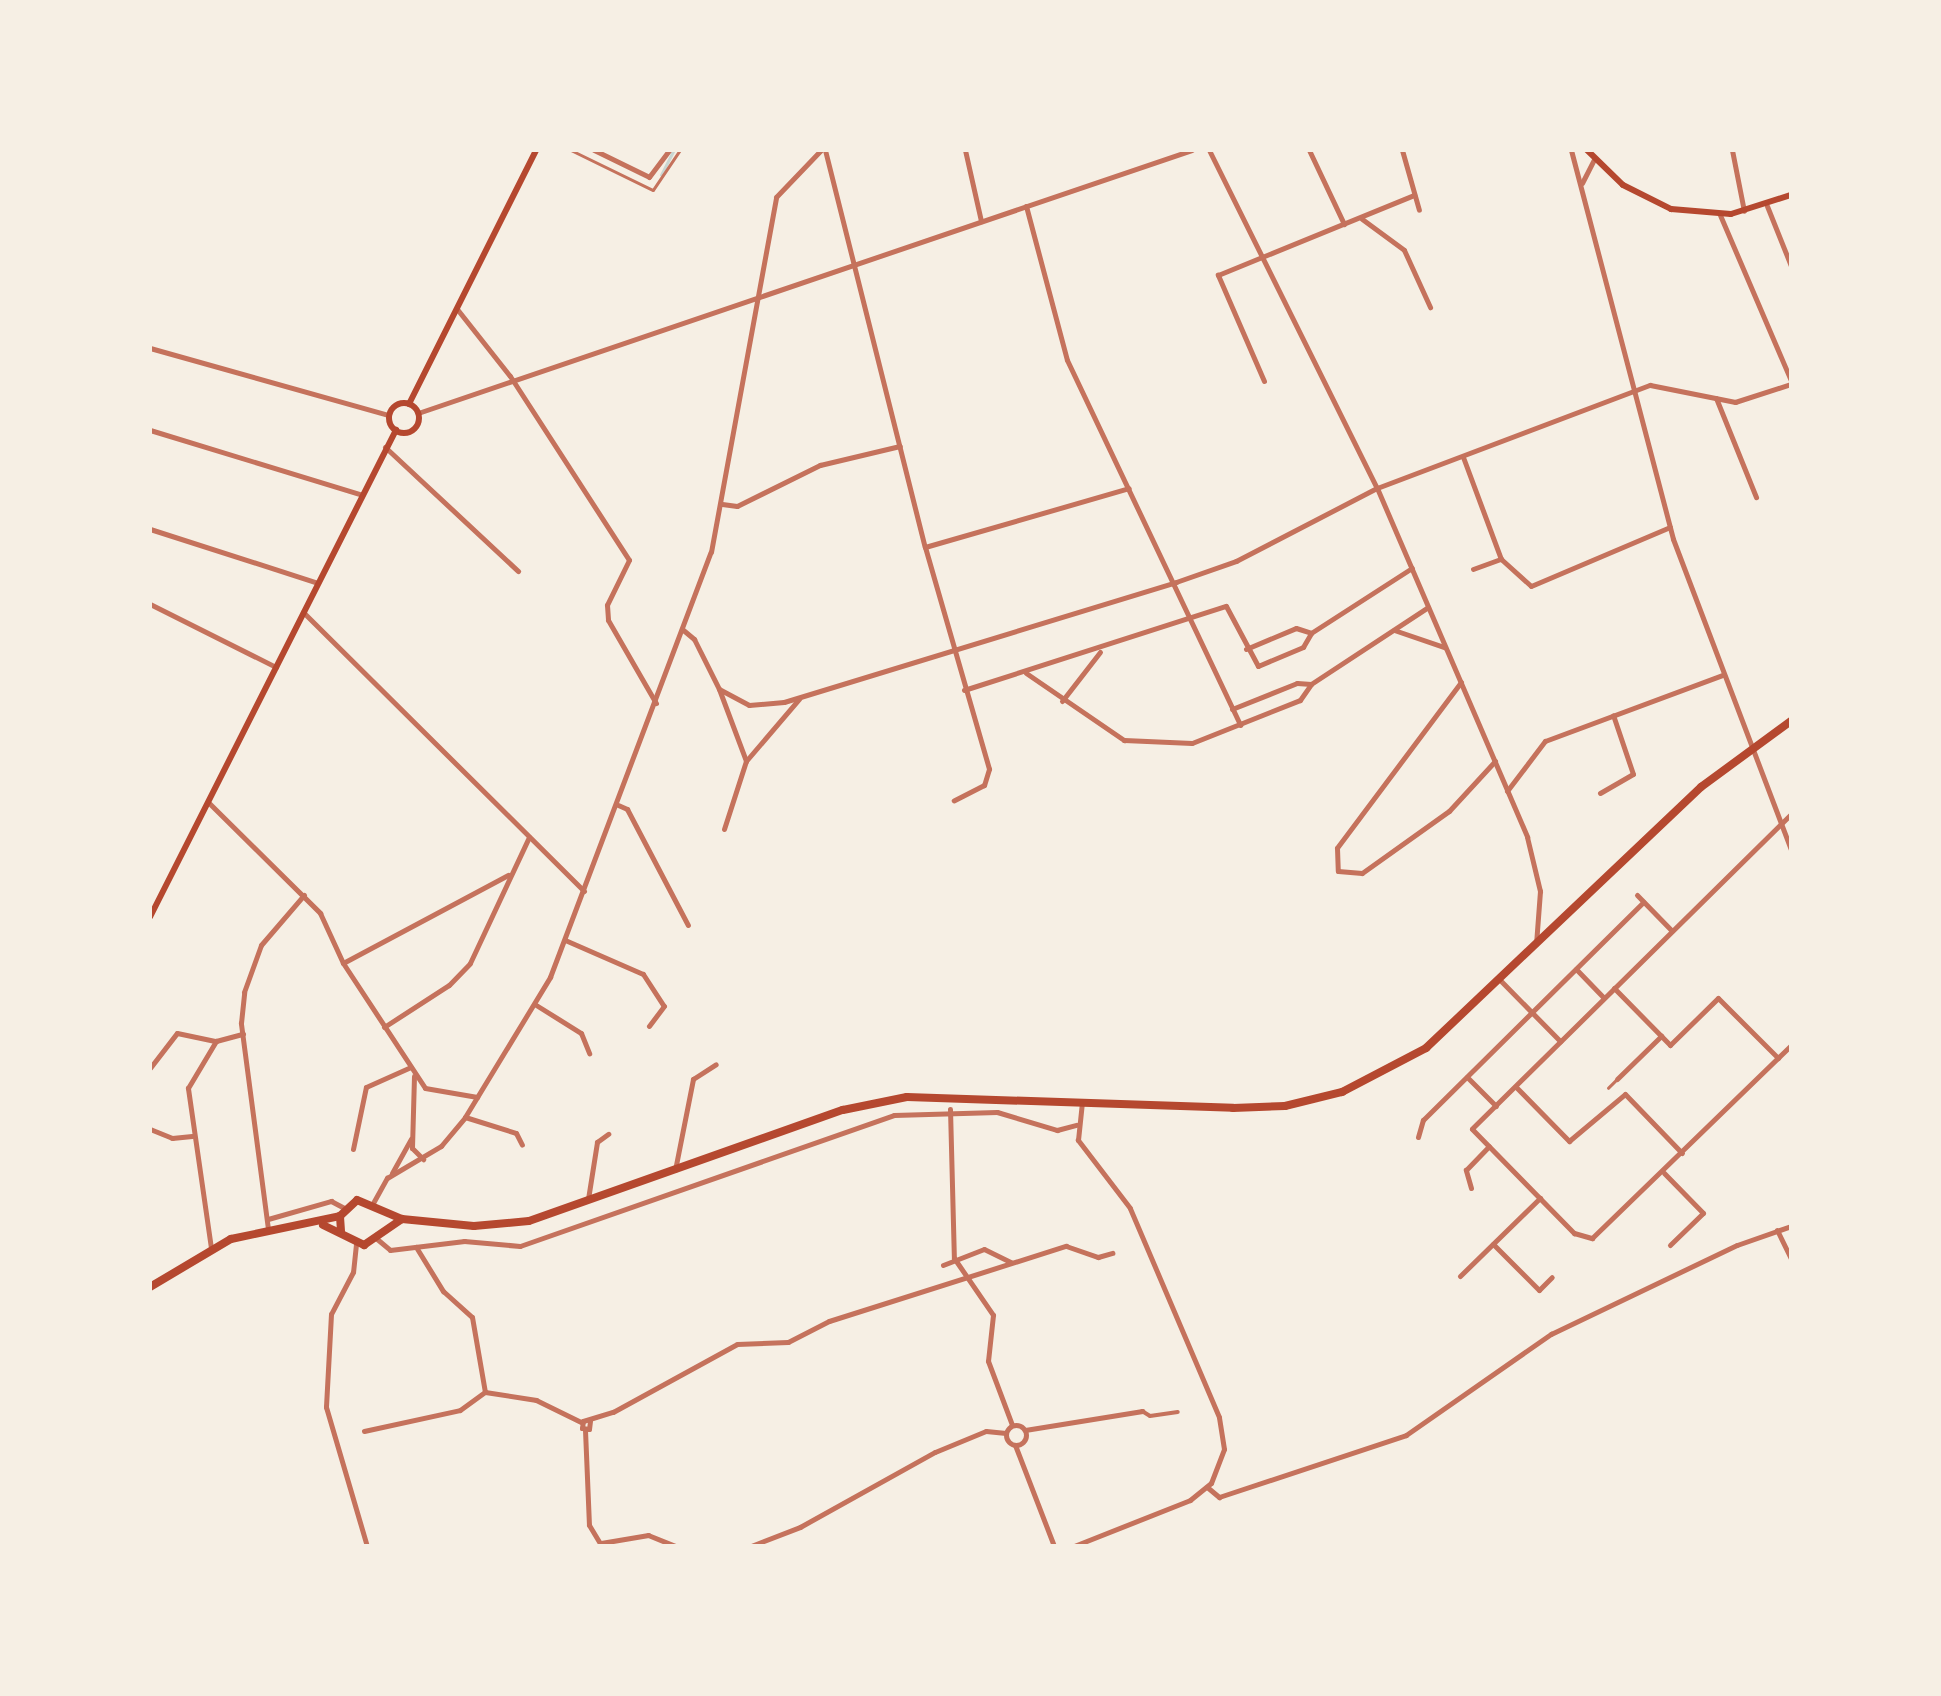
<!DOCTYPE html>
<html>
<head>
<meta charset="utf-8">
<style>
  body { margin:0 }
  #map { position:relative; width:1941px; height:1696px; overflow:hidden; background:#f6efe4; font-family:Spectral,serif }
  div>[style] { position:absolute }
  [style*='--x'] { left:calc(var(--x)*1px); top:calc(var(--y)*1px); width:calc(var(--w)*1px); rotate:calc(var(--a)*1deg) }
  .stream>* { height:2.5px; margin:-1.25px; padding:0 1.25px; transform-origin:1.25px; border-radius:1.25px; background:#c9d6d2 }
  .service>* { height:2.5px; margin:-1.25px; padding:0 1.25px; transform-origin:1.25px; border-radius:1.25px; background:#c5725c }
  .pedestrian>* { height:4px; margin:-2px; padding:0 2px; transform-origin:2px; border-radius:2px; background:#c5725c }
  .minor>* { height:5px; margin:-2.5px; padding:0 2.5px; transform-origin:2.5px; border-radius:2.5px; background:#c5725c }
  .minor>.ring { margin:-2.5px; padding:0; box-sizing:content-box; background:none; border:5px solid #c5725c; border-radius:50% }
  .tertiary>* { height:5px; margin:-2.5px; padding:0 2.5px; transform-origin:2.5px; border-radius:2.5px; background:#c5725c }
  .secondary>* { height:6px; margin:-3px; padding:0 3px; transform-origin:3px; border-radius:3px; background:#b5482f }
  .secondary>.ring { margin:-3px; padding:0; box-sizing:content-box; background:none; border:6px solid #b5482f; border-radius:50% }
  .primary>* { height:8px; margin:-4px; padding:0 4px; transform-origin:4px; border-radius:4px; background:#b5482f }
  span { translate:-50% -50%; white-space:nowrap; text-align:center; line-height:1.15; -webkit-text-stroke:9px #f6efe4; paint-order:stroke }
  .frame { position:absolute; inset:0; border:152px solid #f6efe4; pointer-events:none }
</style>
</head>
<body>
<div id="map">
  <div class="stream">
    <i style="--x:661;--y:175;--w:28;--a:-63"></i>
  </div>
  <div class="service">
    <i style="--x:571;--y:150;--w:91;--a:26"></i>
    <i style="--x:653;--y:190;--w:48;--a:-56"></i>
    <i style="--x:1608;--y:1088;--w:13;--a:-45"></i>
  </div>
  <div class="pedestrian">
    <i style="--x:1142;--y:1411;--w:9;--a:32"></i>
    <i style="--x:1150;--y:1416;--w:28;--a:-8"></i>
  </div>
  <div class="minor">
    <i style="--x:594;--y:150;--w:61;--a:26.1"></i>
    <i style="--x:649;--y:177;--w:34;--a:-53"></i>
    <i style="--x:825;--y:150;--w:409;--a:75.9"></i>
    <i style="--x:925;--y:547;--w:231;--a:73.9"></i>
    <i style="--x:989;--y:769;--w:17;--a:107"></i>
    <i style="--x:984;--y:785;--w:34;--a:153"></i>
    <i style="--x:965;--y:150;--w:73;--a:77.3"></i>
    <i style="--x:1209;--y:150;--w:377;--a:63.6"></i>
    <i style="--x:1377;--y:488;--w:380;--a:66.7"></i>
    <i style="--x:1527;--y:837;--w:56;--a:76.5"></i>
    <i style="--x:1540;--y:891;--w:53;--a:94.3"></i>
    <i style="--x:1309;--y:150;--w:82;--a:64.7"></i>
    <i style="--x:1402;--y:150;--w:62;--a:74.2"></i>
    <i style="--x:1732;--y:150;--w:62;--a:78.9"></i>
    <i style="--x:1026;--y:206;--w:159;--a:75.1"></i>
    <i style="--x:1067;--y:360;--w:404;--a:64.6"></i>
    <i style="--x:1767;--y:206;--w:65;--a:68.2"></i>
    <i style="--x:1720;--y:215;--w:181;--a:66.8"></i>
    <i style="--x:1362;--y:219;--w:52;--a:36.4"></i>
    <i style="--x:1404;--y:250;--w:63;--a:65.5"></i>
    <i style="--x:457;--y:309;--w:85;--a:51.7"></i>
    <i style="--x:510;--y:376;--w:219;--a:57.1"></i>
    <i style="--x:629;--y:560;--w:50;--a:116.1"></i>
    <i style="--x:607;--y:605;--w:15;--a:86"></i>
    <i style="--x:608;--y:620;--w:96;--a:60"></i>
    <i style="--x:1264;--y:381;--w:116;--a:-113.5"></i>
    <i style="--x:1218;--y:275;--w:212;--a:-22.2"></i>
    <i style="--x:1716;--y:398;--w:107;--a:68"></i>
    <i style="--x:150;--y:430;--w:222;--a:17"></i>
    <i style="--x:385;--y:447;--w:182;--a:43"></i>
    <i style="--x:1463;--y:457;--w:109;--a:69.6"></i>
    <i style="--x:1501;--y:559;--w:40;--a:42"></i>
    <i style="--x:1531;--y:586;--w:151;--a:-23"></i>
    <i style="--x:722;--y:504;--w:15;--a:8"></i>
    <i style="--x:737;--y:506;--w:93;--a:-26.3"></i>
    <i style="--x:820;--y:465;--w:82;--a:-13.4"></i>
    <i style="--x:150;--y:529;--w:176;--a:17.8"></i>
    <i style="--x:925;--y:547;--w:212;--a:-16.1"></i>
    <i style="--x:1473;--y:569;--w:30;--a:-20"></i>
    <i style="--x:150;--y:604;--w:141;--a:26.6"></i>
    <i style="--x:303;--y:612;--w:396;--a:44.8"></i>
    <i style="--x:682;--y:629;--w:16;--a:40"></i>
    <i style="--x:694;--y:639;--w:56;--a:63.4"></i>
    <i style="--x:719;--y:689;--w:77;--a:69.4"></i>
    <i style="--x:1394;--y:630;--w:53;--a:18.8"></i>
    <i style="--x:1246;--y:649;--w:54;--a:-22.8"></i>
    <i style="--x:1296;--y:628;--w:16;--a:18"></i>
    <i style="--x:1311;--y:633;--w:120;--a:-32.8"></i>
    <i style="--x:1026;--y:673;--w:119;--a:34.4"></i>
    <i style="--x:1124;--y:740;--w:68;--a:2.5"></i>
    <i style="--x:1192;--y:743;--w:116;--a:-21.7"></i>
    <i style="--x:1300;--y:700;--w:19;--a:-55"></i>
    <i style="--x:1311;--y:684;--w:140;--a:-33.3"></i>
    <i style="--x:1461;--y:682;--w:207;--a:126.8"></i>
    <i style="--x:1337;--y:848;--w:23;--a:88"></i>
    <i style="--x:1338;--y:871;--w:24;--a:5"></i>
    <i style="--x:1362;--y:873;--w:107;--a:-35.5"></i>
    <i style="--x:1449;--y:811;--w:68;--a:-47.4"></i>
    <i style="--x:719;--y:689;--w:34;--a:28"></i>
    <i style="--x:749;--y:705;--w:35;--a:-5"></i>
    <i style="--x:784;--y:702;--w:410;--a:-17"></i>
    <i style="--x:1176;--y:582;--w:64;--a:-19.3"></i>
    <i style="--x:1236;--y:561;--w:159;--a:-27.4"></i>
    <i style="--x:1377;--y:488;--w:292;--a:-20.7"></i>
    <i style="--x:1650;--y:385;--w:87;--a:11.3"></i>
    <i style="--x:1735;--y:402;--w:59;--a:-17.8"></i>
    <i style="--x:964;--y:690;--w:275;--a:-17.8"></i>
    <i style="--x:1226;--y:606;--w:68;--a:61.9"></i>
    <i style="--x:1258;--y:666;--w:49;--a:-22.9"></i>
    <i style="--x:1303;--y:647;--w:16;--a:-60"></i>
    <i style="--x:1062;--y:701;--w:62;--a:-52.2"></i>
    <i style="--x:1232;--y:709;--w:70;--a:-21.8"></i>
    <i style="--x:1297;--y:683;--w:14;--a:4"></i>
    <i style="--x:1507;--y:791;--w:63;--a:-52.8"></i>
    <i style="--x:1545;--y:741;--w:189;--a:-20.4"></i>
    <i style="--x:1600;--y:793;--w:38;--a:-30"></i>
    <i style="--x:1633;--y:774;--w:62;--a:-108.7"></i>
    <i style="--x:208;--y:802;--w:158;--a:44.7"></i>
    <i style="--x:320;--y:913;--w:55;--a:65.3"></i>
    <i style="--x:343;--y:963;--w:149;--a:56.7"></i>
    <i style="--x:425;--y:1088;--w:53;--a:9.8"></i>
    <i style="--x:618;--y:805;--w:10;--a:24"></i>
    <i style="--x:627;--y:809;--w:131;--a:62.3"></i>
    <i style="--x:1791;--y:814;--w:448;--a:135.4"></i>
    <i style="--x:1472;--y:1129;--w:146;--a:45.6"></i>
    <i style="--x:1574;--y:1233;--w:19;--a:16"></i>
    <i style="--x:1592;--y:1238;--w:277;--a:-44.1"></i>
    <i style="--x:724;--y:829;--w:71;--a:-72.1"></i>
    <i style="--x:746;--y:761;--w:82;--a:-49.5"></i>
    <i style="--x:1637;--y:895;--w:50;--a:45.8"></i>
    <i style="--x:565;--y:940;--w:85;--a:23.6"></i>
    <i style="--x:643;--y:974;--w:38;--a:57"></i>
    <i style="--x:664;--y:1006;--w:25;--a:127"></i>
    <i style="--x:343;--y:963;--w:187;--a:-28.1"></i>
    <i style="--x:1576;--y:969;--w:40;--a:46"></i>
    <i style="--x:1500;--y:980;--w:86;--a:45.5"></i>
    <i style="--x:1614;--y:988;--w:80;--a:45.5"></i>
    <i style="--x:1670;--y:1045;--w:67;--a:-44.4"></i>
    <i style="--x:1718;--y:998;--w:85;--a:45"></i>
    <i style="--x:536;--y:1005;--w:53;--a:31.9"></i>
    <i style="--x:581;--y:1033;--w:22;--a:68"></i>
    <i style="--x:384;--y:1027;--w:77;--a:-32.9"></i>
    <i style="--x:449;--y:985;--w:30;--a:-46"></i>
    <i style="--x:470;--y:963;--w:139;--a:-64.9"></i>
    <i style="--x:150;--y:1068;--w:44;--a:-52.4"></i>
    <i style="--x:177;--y:1033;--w:40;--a:12"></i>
    <i style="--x:414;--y:1076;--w:72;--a:91.6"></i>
    <i style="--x:412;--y:1148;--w:16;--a:45"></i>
    <i style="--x:1467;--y:1077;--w:41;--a:45"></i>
    <i style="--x:1617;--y:1079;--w:62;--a:-44.3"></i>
    <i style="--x:1516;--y:1087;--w:76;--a:45.5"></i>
    <i style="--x:1569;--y:1141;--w:73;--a:-40"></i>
    <i style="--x:1625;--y:1094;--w:82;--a:46"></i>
    <i style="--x:950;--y:1109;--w:149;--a:88.5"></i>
    <i style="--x:954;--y:1258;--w:69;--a:55.6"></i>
    <i style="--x:993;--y:1315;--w:46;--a:96.2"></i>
    <i style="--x:988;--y:1361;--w:68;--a:69.4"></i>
    <i style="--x:465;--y:1117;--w:53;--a:17.4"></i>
    <i style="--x:516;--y:1133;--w:13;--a:63"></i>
    <i style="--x:150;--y:1129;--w:24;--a:22"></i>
    <i style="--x:172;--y:1138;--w:20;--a:-6"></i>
    <i style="--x:1418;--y:1137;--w:18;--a:-74"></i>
    <i style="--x:1423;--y:1120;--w:310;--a:-44.7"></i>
    <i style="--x:353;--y:1149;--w:63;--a:-78.2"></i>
    <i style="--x:366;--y:1087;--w:49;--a:-24"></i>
    <i style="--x:675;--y:1170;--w:93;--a:-78.8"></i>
    <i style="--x:693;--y:1079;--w:27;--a:-33"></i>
    <i style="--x:392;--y:1173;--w:39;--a:-61"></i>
    <i style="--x:1664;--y:1173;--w:56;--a:45.7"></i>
    <i style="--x:1703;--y:1213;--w:46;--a:135.9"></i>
    <i style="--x:1471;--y:1188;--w:19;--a:-106"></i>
    <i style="--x:1466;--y:1170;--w:33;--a:-46"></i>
    <i style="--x:588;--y:1199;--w:58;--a:-81"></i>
    <i style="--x:597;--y:1142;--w:14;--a:-36"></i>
    <i style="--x:373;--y:1203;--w:29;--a:-61"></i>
    <i style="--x:387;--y:1178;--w:63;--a:-30.7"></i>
    <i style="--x:441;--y:1146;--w:38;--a:-50"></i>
    <i style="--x:465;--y:1117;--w:164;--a:-58.7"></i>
    <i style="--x:550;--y:977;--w:454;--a:-69.3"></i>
    <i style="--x:711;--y:552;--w:361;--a:-79.6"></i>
    <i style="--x:776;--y:197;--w:65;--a:-46.2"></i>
    <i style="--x:268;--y:1219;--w:66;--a:-15.9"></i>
    <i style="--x:331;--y:1201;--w:15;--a:28"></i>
    <i style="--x:268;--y:1229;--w:208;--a:-97.5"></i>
    <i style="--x:241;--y:1023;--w:31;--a:-84"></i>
    <i style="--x:244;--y:992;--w:50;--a:-70.1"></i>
    <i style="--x:261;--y:945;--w:66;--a:-49.3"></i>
    <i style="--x:1777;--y:1230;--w:32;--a:64"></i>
    <i style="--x:377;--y:1239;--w:17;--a:40"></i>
    <i style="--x:390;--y:1250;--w:75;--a:-6.9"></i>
    <i style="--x:464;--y:1241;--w:56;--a:5.1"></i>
    <i style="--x:520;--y:1246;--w:396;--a:-19.3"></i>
    <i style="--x:894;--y:1115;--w:103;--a:-1.7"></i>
    <i style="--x:997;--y:1112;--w:63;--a:16.7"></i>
    <i style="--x:1057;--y:1130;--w:20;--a:-15"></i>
    <i style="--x:356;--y:1244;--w:28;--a:96"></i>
    <i style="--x:353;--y:1272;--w:47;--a:117.6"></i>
    <i style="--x:331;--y:1314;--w:93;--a:93.1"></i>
    <i style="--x:326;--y:1407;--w:145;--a:73.6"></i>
    <i style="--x:1493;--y:1244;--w:65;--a:45"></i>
    <i style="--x:1539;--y:1290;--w:18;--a:-45"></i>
    <i style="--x:416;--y:1247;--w:52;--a:58.5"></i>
    <i style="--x:443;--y:1291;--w:39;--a:42"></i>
    <i style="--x:472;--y:1317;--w:76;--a:80.2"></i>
    <i style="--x:485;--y:1392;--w:52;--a:8.9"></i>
    <i style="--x:536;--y:1400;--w:50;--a:26.1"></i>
    <i style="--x:211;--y:1248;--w:162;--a:-98.2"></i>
    <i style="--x:188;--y:1088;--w:55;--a:-59.2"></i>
    <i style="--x:216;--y:1041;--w:28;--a:-15"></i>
    <i style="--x:943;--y:1265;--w:44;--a:-21.3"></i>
    <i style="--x:984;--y:1249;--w:30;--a:26"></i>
    <i style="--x:1460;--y:1276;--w:112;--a:-44.3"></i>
    <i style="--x:590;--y:1421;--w:8;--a:97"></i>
    <i style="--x:589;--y:1429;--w:7;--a:-172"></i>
    <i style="--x:582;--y:1428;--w:7;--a:-82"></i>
    <i style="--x:583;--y:1421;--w:31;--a:-17"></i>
    <i style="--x:613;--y:1412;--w:141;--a:-28.7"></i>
    <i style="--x:737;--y:1344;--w:51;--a:-2.2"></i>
    <i style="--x:788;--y:1342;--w:46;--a:-27.1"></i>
    <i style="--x:829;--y:1321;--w:249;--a:-17.6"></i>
    <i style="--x:1066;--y:1246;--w:34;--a:19"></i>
    <i style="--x:1098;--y:1257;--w:15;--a:-16"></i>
    <i class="ring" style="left:1006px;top:1425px;width:15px;height:15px"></i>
    <i style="--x:585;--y:1430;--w:95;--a:87.6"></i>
    <i style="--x:589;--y:1525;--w:21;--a:59"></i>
    <i style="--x:1025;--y:1430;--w:119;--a:-9.2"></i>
    <i style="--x:364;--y:1431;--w:98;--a:-12.3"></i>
    <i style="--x:460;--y:1410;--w:31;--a:-36"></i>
    <i style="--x:1015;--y:1445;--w:108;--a:68.9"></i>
    <i style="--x:1207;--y:1487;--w:16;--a:40"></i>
    <i style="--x:1219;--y:1497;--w:197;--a:-18.3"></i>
    <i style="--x:1406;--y:1435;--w:177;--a:-34.9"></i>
    <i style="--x:1551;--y:1334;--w:206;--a:-25.6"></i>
    <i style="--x:1737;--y:1245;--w:57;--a:-19.4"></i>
    <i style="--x:601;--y:1543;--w:48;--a:-9.7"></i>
    <i style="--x:648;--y:1535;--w:29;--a:22"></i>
    <i style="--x:751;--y:1546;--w:53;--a:-21.2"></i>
    <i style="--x:800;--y:1527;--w:154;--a:-29.1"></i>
    <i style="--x:935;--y:1452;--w:55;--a:-22.4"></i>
    <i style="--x:986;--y:1431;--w:20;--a:6"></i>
    <i style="--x:1074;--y:1546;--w:125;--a:-21.6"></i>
    <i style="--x:1190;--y:1500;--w:27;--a:-39"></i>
    <i style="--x:1211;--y:1483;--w:36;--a:-69"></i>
    <i style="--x:1224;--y:1449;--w:32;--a:-99"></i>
    <i style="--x:1219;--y:1417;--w:227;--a:-113.1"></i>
    <i style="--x:1130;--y:1208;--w:86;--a:-127.4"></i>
    <i style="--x:1078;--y:1140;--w:36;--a:-84"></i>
  </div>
  <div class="tertiary">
    <i style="--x:1571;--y:150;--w:402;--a:75.3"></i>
    <i style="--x:1673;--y:539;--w:333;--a:69.2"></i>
    <i style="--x:1582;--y:183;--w:27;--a:-63"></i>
    <i style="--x:150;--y:348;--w:248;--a:15.7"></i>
    <i style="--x:418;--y:413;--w:817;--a:-18.77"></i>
  </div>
  <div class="secondary">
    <i style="--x:1587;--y:150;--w:50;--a:44.2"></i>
    <i style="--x:1623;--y:185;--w:54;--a:26.6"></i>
    <i style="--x:1671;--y:209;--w:60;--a:4.8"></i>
    <i style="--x:1731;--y:214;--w:63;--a:-17.6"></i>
    <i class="ring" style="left:389px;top:403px;width:24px;height:24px"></i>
    <i style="--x:409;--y:404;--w:284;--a:-63.4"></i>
    <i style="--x:150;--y:917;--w:546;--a:-63.2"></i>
  </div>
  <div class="primary">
    <i style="--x:323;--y:1225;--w:46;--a:26"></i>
    <i style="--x:364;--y:1245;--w:46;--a:-34.4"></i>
    <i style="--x:341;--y:1231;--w:15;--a:-94"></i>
    <i style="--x:340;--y:1216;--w:23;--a:-43"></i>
    <i style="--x:357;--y:1200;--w:49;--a:22.9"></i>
    <i style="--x:402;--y:1219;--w:72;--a:5.6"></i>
    <i style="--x:474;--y:1226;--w:55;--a:-5.2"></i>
    <i style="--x:529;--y:1221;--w:333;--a:-19.5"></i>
    <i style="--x:843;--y:1110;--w:65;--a:-11.5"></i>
    <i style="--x:907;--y:1097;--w:326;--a:1.9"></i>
    <i style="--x:1233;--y:1108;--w:52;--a:-2.2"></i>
    <i style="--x:1285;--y:1106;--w:59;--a:-13.8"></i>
    <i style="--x:1342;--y:1092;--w:95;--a:-27.6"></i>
    <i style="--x:1426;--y:1048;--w:379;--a:-43.5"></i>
    <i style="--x:1701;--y:787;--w:112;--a:-36.3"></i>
    <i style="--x:150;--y:1287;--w:94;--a:-30.7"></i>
    <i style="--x:231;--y:1239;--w:111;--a:-11.9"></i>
  </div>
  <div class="frame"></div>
</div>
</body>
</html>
